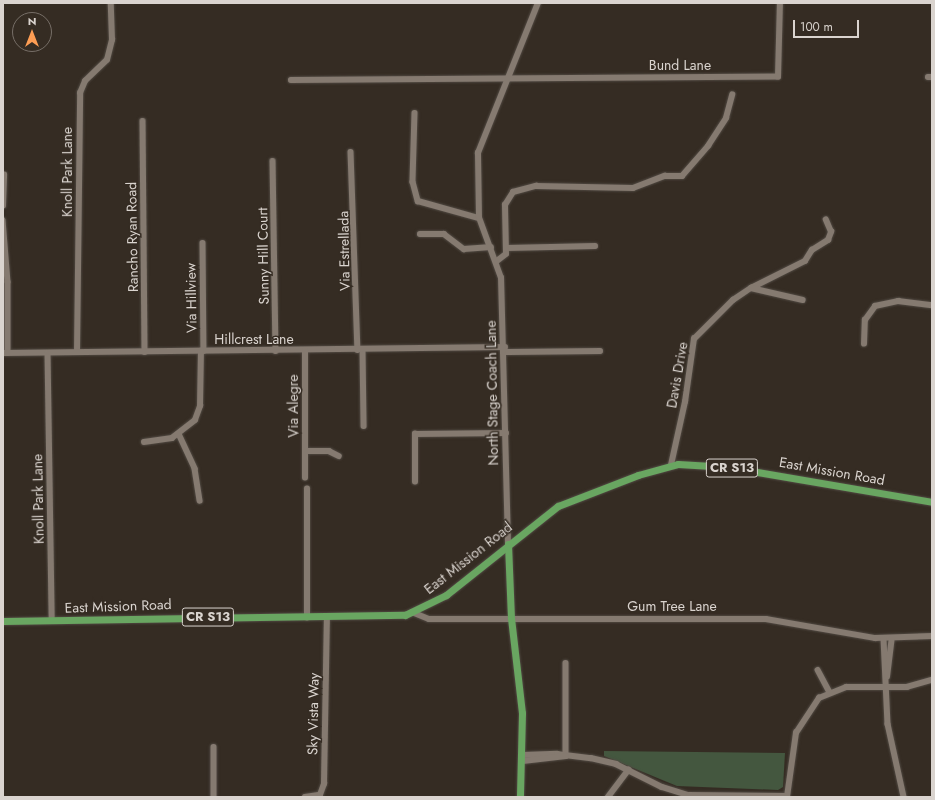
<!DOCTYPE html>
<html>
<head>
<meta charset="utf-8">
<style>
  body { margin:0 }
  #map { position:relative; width:935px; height:800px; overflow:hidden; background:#352c23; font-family:Jost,sans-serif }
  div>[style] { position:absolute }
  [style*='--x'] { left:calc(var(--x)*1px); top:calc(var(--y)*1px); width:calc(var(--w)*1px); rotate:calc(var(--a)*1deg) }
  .green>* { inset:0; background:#44573f }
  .roads { filter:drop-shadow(0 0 1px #514a43) drop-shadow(0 0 1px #514a43) }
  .minor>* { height:5.5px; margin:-2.75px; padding:0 2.75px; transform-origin:2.75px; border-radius:2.75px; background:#857a70 }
  .major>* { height:7px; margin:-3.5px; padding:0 3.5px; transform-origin:3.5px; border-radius:3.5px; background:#69a661 }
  span { translate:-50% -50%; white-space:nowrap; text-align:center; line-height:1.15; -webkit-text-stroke:3px #352c23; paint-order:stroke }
  .shield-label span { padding:1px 3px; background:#352c23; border:1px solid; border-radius:3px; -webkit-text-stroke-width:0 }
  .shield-label { font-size:13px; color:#dad4cf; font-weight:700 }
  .street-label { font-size:14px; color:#dad4cf }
  .frame { position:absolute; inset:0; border:4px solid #dad4cf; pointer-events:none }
  .north { position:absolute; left:12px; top:12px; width:40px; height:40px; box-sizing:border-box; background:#352c23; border:1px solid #776f68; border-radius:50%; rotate:0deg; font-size:11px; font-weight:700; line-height:16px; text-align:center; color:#dad4cf }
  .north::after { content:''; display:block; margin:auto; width:14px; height:18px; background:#fd9d54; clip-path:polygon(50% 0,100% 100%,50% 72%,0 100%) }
  .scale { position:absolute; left:793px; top:20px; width:66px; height:18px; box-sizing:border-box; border:2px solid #dad4cf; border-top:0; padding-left:5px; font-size:12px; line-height:14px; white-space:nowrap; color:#dad4cf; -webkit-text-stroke:3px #352c23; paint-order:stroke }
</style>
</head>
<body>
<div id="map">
  <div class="green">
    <i style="clip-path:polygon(604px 751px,785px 753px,783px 787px,778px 790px,677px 786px,604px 756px)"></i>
  </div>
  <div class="roads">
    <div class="minor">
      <i style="--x:928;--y:77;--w:4;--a:0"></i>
      <i style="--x:291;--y:80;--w:487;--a:-0.4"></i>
      <i style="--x:778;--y:77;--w:74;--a:-88.5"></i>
      <i style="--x:415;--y:113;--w:69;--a:91.7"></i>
      <i style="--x:413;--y:182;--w:20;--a:75"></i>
      <i style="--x:418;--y:201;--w:63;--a:15.6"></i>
      <i style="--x:143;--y:121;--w:231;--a:89.5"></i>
      <i style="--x:351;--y:152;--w:198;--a:88"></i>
      <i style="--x:273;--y:161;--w:190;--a:89.1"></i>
      <i style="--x:3;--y:206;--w:31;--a:-88"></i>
      <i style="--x:3;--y:220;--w:62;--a:85.4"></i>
      <i style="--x:8;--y:282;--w:71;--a:90"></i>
      <i style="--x:420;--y:234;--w:24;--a:0"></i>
      <i style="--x:444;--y:234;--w:25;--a:37"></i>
      <i style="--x:464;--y:249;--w:27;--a:-4"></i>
      <i style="--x:203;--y:243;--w:108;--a:89.5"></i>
      <i style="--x:507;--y:248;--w:88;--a:-1.3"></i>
      <i style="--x:497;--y:261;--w:11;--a:-38"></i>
      <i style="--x:506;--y:254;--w:49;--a:-91.2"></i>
      <i style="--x:505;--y:205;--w:15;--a:-58"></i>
      <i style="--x:513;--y:192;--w:24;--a:-15"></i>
      <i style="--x:536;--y:186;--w:97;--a:1.2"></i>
      <i style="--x:633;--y:188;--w:34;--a:-21"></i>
      <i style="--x:665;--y:176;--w:17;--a:0"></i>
      <i style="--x:682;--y:176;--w:40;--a:-49"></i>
      <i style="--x:708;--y:146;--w:33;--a:-57"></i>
      <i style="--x:726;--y:118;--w:24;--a:-75"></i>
      <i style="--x:751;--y:288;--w:60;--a:-26.6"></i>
      <i style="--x:805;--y:261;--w:13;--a:-58"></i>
      <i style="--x:812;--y:250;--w:19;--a:-32"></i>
      <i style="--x:828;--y:240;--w:9;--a:-69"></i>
      <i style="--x:831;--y:232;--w:13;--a:-113"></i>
      <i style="--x:864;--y:344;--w:24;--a:-88"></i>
      <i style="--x:865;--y:320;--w:17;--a:-54"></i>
      <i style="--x:875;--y:306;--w:24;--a:-12"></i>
      <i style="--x:898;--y:301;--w:34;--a:7"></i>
      <i style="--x:363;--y:350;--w:76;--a:89.2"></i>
      <i style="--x:77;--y:352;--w:259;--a:-89.3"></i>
      <i style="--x:80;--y:93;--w:13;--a:-67"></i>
      <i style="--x:85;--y:81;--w:30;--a:-44"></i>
      <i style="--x:107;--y:60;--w:21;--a:-76"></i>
      <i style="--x:112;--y:40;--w:37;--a:-92"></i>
      <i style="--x:505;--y:352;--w:95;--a:-0.6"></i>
      <i style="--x:3;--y:353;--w:502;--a:-0.68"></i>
      <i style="--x:48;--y:353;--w:268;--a:89.1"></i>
      <i style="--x:179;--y:434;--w:38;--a:65"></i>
      <i style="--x:195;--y:469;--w:32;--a:81"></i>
      <i style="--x:144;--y:442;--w:28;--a:-8"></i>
      <i style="--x:172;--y:438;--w:29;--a:-38"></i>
      <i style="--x:195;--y:420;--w:15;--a:-70"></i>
      <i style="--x:200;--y:406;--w:55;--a:-89"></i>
      <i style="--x:305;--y:451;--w:24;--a:0"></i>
      <i style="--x:329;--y:451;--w:11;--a:27"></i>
      <i style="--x:671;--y:465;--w:65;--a:-77.5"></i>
      <i style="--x:685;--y:402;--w:64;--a:-81.9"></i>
      <i style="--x:694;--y:339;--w:55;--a:-45"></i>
      <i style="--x:733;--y:300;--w:22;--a:-34"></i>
      <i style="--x:751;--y:288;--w:53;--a:13"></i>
      <i style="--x:305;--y:478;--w:127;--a:-90"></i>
      <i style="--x:415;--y:482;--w:48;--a:-90"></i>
      <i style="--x:415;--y:434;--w:91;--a:-0.6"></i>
      <i style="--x:508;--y:544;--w:266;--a:-91.5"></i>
      <i style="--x:501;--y:278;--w:64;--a:-110.1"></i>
      <i style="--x:479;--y:218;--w:65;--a:-90.9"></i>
      <i style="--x:478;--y:153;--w:162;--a:-68.2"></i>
      <i style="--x:412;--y:612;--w:18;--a:22"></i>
      <i style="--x:429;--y:619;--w:337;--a:0"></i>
      <i style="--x:766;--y:619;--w:111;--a:9.9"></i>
      <i style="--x:875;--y:638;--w:57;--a:-2"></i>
      <i style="--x:307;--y:618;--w:129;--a:-90"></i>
      <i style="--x:884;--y:639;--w:85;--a:87.3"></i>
      <i style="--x:888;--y:724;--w:75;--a:77.6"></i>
      <i style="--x:566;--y:663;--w:93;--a:90"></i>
      <i style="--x:818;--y:670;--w:24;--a:62"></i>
      <i style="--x:887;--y:677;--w:38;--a:-83"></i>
      <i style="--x:214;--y:747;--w:50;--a:90"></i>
      <i style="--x:523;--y:755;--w:34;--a:-2"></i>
      <i style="--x:557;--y:754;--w:34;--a:7"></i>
      <i style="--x:591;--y:758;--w:26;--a:13"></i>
      <i style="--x:616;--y:764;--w:51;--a:26.6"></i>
      <i style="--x:662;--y:787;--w:28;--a:17"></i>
      <i style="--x:689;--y:795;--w:98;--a:0.6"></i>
      <i style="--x:523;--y:761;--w:43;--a:-6.6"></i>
      <i style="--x:305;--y:797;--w:15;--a:-8"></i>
      <i style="--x:320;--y:795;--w:12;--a:-70"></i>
      <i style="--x:324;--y:784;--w:167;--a:-89"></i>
      <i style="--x:608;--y:797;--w:34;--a:-53"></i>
      <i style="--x:787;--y:797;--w:65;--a:-82"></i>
      <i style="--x:796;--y:733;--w:42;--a:-56.7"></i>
      <i style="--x:819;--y:698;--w:29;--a:-22"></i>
      <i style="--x:846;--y:687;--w:61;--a:0"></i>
      <i style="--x:907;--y:687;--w:26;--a:-16"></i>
    </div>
    <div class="major">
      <i style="--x:508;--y:544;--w:74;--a:87.7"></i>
      <i style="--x:511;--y:618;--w:96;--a:83.4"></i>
      <i style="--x:522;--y:713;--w:84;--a:91.4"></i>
      <i style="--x:3;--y:621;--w:402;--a:-0.9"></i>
      <i style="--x:405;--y:615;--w:46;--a:-26"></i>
      <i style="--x:446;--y:595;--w:143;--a:-38.5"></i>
      <i style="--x:558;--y:506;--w:86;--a:-21.2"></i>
      <i style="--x:638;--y:475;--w:41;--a:-15.4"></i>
      <i style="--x:678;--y:464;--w:50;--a:3.4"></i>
      <i style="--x:728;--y:467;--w:207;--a:9.7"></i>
    </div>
  </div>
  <div class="shield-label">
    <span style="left:732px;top:468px">CR S13</span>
    <span style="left:208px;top:617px">CR S13</span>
  </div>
  <div class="street-label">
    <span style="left:680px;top:65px">Bund Lane</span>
    <span style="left:67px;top:172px;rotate:-90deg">Knoll Park Lane</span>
    <span style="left:132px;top:237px;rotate:-91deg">Rancho Ryan Road</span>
    <span style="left:344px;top:251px;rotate:-91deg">Via Estrellada</span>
    <span style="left:263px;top:256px;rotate:-91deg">Sunny Hill Court</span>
    <span style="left:191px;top:298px;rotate:-91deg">Via Hillview</span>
    <span style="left:254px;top:339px">Hillcrest Lane</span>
    <span style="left:677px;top:375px;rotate:-80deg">Davis Drive</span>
    <span style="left:492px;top:393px;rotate:-91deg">North Stage Coach Lane</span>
    <span style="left:293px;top:406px;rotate:-90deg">Via Alegre</span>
    <span style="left:832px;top:471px;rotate:10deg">East Mission Road</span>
    <span style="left:38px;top:499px;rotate:-91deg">Knoll Park Lane</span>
    <span style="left:468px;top:558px;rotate:-38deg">East Mission Road</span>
    <span style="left:118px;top:606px;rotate:-2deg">East Mission Road</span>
    <span style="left:672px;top:606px">Gum Tree Lane</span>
    <span style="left:313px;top:714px;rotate:-89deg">Sky Vista Way</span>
  </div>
  <div class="frame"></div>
  <div class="north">N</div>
  <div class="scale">100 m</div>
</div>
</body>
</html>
